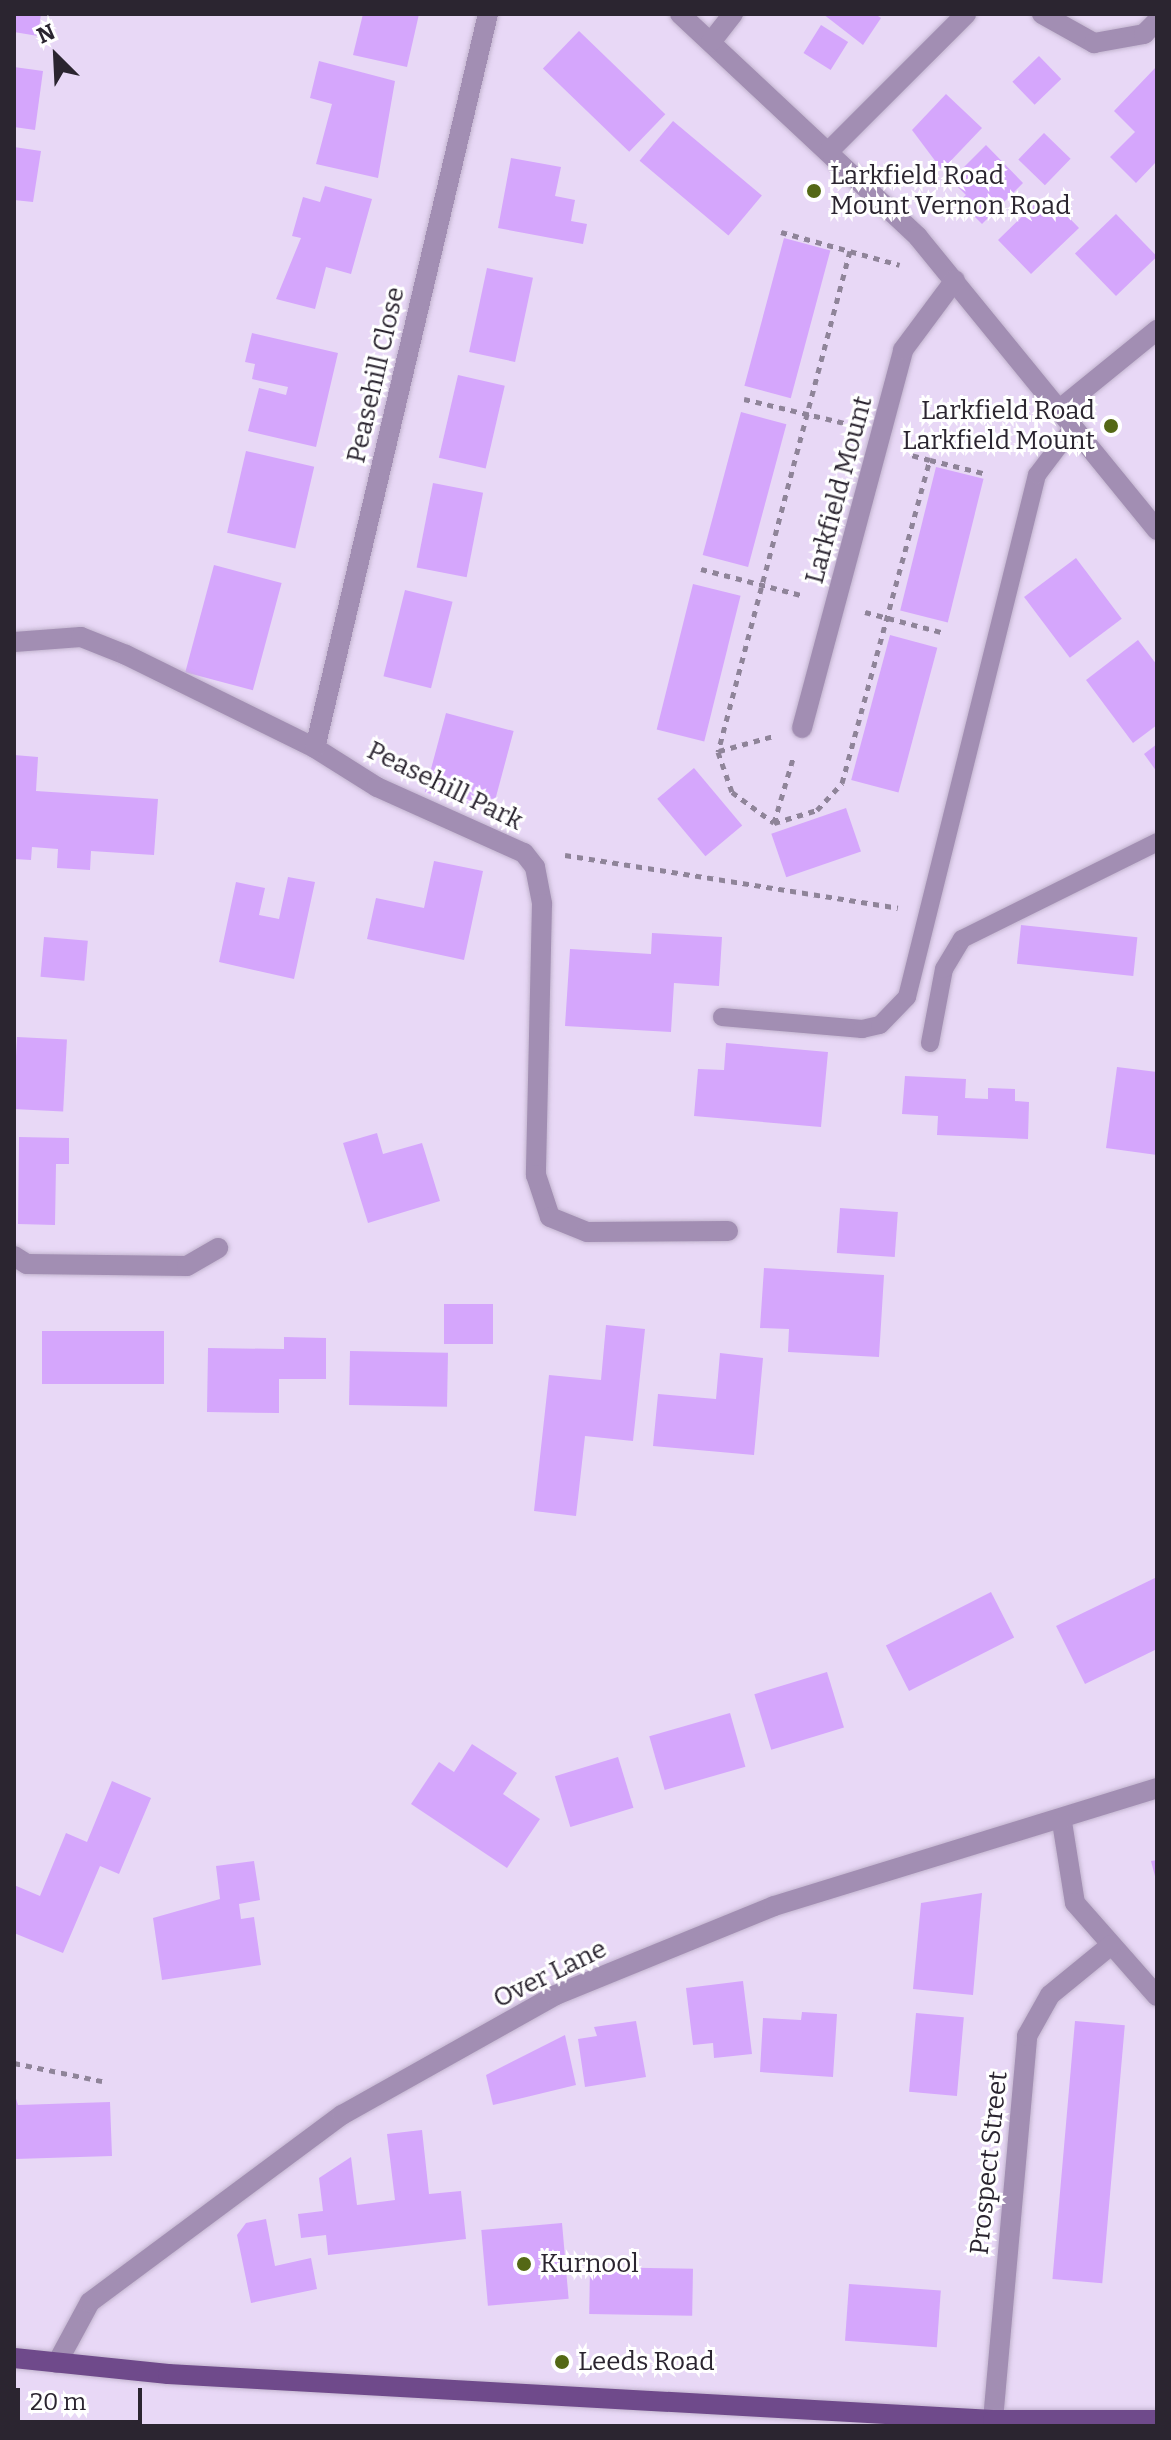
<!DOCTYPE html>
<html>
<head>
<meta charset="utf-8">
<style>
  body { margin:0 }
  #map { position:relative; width:1171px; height:2440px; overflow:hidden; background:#e8d8f6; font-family:Bitter,serif }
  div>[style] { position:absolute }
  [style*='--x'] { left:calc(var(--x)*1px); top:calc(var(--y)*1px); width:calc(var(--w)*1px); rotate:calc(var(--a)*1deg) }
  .building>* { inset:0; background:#d5a6fc; transform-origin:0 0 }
  .path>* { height:5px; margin-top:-2.5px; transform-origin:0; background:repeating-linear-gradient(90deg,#8f8499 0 6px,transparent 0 12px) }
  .roads { filter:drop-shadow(0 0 2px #c2b4ce) drop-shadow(0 0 2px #c2b4ce) }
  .service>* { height:18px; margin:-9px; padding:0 9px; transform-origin:9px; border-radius:9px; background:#a28eb3 }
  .minor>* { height:20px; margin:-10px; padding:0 10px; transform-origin:10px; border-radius:10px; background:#a28eb3 }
  .tertiary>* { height:20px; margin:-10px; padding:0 10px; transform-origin:10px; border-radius:10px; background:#a28eb3 }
  .primary>* { height:20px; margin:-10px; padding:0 10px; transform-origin:10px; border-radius:10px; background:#6f4a8b }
  .dots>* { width:22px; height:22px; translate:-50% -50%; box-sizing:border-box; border:4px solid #fff; border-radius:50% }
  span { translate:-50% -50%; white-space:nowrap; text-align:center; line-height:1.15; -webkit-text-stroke:6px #fff; paint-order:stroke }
  .poi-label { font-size:26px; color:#2b2530 }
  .left { translate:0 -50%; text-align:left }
  .right { translate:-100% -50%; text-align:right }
  .street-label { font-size:26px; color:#2b2530 }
  .frame { position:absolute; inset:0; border:16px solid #2b2530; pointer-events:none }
  .north { position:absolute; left:16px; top:16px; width:80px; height:80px; -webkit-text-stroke:6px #fff; paint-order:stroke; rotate:336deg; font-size:22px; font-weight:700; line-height:32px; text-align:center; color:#2b2530 }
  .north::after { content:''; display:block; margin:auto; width:28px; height:36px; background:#2b2530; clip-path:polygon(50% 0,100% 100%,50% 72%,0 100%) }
  .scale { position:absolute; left:16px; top:2388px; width:126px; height:36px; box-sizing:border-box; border:4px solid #2b2530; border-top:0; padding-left:10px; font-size:24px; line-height:28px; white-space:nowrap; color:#2b2530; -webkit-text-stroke:6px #fff; paint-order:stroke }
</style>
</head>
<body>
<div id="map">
  <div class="building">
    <i style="clip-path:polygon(14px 14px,41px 14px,38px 36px,14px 32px)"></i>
    <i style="clip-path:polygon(363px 14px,419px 14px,407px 67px,353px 55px)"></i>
    <i style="clip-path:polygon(823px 14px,875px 14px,881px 18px,863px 45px)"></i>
    <i style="left:821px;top:25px;width:32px;height:33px;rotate:32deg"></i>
    <i style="left:579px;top:31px;width:120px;height:52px;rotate:44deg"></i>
    <i style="left:1039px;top:56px;width:32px;height:37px;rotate:46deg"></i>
    <i style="clip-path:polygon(319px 61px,395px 81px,378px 178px,316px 164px,332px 104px,310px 98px)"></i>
    <i style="clip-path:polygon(1157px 66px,1157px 161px,1136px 183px,1110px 157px,1135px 132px,1114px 111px)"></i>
    <i style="clip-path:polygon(14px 67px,43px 71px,35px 130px,14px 127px)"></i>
    <i style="clip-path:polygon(946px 94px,982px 128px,942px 170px,912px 130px)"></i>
    <i style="left:673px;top:121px;width:116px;height:52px;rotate:40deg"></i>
    <i style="left:1044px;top:133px;width:37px;height:37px;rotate:44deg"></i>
    <i style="clip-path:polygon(986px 145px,1023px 183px,982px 224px,959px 201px,966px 195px,951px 180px)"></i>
    <i style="clip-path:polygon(14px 147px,41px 151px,33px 202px,14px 200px)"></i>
    <i style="clip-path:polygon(511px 158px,561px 167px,555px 196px,575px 200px,571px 221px,587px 224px,583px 244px,498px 228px)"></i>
    <i style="clip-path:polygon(325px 186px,372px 199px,351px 274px,326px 267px,315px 309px,276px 299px,301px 238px,292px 236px,303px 197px,320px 202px)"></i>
    <i style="clip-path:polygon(1052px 200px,1079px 228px,1031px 274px,998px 240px,1035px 204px,1042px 211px)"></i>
    <i style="left:1116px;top:214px;width:59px;height:57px;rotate:46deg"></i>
    <i style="left:784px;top:238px;width:48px;height:153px;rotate:15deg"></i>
    <i style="left:487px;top:268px;width:47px;height:86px;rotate:12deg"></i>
    <i style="clip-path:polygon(252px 333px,338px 353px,316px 447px,248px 431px,259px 388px,286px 395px,288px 387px,252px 379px,255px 364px,245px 362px)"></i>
    <i style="left:458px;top:375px;width:48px;height:85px;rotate:13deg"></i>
    <i style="left:741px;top:412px;width:47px;height:148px;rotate:15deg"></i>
    <i style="left:246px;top:451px;width:70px;height:84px;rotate:13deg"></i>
    <i style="left:936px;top:467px;width:49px;height:148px;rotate:14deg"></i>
    <i style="left:433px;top:483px;width:51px;height:86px;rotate:11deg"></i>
    <i style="left:1076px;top:558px;width:76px;height:65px;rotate:53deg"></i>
    <i style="left:214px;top:565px;width:70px;height:111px;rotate:15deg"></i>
    <i style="left:693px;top:584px;width:49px;height:150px;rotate:14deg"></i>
    <i style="left:405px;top:590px;width:49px;height:89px;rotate:14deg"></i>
    <i style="left:890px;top:635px;width:49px;height:150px;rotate:15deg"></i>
    <i style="clip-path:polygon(1138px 640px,1157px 665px,1157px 725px,1133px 743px,1086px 680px)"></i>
    <i style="left:446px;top:713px;width:70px;height:82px;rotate:15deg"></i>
    <i style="clip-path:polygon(1157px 744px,1157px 772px,1144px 754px)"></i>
    <i style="clip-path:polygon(14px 755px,38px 757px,36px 791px,158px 799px,154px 855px,91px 851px,90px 870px,57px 868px,58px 849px,32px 847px,31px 860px,14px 859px)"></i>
    <i style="left:694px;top:768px;width:75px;height:48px;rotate:50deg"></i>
    <i style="left:846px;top:808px;width:46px;height:79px;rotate:71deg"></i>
    <i style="clip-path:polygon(434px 861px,483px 871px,464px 960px,367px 939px,376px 898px,424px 908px)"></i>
    <i style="clip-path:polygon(288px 877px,315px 882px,294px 979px,219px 962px,236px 882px,265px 888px,259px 915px,279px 919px)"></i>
    <i style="left:1021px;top:925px;width:117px;height:39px;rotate:6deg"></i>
    <i style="clip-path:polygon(652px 933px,722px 937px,719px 986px,674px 983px,671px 1032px,565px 1026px,570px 949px,651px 954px)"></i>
    <i style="left:44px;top:937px;width:44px;height:40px;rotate:5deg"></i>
    <i style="left:17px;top:1037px;width:50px;height:72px;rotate:3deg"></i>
    <i style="clip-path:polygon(726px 1043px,828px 1052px,821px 1127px,694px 1116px,698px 1069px,724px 1070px)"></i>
    <i style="clip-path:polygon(1117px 1067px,1157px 1072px,1157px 1155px,1106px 1148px)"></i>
    <i style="clip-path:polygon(905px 1076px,966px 1079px,965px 1098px,988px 1099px,988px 1088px,1015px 1089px,1015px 1101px,1029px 1102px,1028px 1139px,937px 1135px,938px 1116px,902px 1114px)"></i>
    <i style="clip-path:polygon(377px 1133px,383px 1154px,422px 1143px,440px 1201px,368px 1223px,343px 1143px)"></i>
    <i style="clip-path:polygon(19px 1137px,69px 1138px,69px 1164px,56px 1164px,55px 1225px,18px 1224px)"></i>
    <i style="left:840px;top:1208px;width:58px;height:45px;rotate:4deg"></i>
    <i style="clip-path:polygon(764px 1268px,884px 1275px,879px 1357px,788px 1352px,789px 1329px,760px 1328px)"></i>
    <i style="left:444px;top:1304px;width:49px;height:40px"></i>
    <i style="clip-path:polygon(606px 1325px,645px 1329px,633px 1441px,585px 1436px,576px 1516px,534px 1511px,549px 1375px,601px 1380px)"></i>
    <i style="left:42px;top:1331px;width:122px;height:53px"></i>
    <i style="clip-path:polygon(284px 1337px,326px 1338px,326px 1379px,279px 1379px,279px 1413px,207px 1412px,208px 1348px,284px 1349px)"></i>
    <i style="left:350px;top:1351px;width:98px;height:54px;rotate:1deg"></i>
    <i style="clip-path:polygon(720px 1353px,763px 1358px,754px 1455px,653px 1446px,658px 1394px,716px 1399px)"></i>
    <i style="clip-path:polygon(1157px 1577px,1157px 1649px,1085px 1684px,1056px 1626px)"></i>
    <i style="left:991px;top:1592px;width:51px;height:118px;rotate:63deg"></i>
    <i style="left:827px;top:1672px;width:58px;height:76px;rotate:73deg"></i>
    <i style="left:730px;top:1713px;width:56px;height:84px;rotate:74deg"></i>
    <i style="clip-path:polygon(472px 1744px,517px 1773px,503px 1794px,540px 1819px,507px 1868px,411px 1804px,439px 1762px,454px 1772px)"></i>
    <i style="left:618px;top:1757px;width:53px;height:66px;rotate:73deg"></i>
    <i style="clip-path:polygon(112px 1781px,151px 1798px,119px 1874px,100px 1866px,63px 1953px,14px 1933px,14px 1885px,40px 1896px,66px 1833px,87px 1842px)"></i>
    <i style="clip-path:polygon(1157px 1860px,1157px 1880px,1156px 1880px,1151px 1861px)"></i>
    <i style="clip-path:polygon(254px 1861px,260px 1900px,239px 1904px,241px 1919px,254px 1917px,261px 1965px,162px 1980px,153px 1918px,220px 1899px,216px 1866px)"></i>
    <i style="clip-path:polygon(982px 1893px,973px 1995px,913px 1989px,921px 1903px)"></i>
    <i style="clip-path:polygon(743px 1981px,752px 2054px,714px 2058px,713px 2043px,693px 2045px,686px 1988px)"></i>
    <i style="clip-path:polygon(802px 2012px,837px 2014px,833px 2077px,760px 2072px,763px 2018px,801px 2020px)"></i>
    <i style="left:916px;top:2013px;width:48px;height:79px;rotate:5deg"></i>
    <i style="clip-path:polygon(636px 2021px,646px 2077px,585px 2087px,578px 2039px,597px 2036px,594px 2027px)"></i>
    <i style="left:1075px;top:2021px;width:50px;height:259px;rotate:5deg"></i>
    <i style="clip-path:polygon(565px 2035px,576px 2085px,493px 2105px,486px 2075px)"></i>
    <i style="clip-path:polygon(14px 2092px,18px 2105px,110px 2102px,112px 2156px,15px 2159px)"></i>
    <i style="clip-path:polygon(422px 2130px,429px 2194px,461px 2191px,466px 2239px,328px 2255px,326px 2235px,301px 2238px,298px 2214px,323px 2211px,319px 2178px,351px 2157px,357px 2205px,395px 2200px,387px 2134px)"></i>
    <i style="clip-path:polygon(266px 2219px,275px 2266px,311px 2258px,317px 2289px,251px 2303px,237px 2235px,246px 2223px)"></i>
    <i style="left:562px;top:2223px;width:76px;height:81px;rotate:85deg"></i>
    <i style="left:590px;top:2267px;width:103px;height:47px;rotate:1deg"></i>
    <i style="left:849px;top:2284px;width:92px;height:57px;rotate:4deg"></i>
    <i style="clip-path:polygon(14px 2410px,18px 2421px,41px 2426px,14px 2426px)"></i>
  </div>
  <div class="path">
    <i style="--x:781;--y:232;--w:123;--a:15.5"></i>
    <i style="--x:850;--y:251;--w:518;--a:104.76"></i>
    <i style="--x:718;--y:752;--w:42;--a:70.7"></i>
    <i style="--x:732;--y:792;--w:52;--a:36.4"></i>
    <i style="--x:774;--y:823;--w:45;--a:-16.8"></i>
    <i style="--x:817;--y:810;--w:37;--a:-47"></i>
    <i style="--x:842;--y:783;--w:335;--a:-74.8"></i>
    <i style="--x:930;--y:460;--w:23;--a:-165"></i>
    <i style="--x:744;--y:399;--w:112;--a:13.4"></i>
    <i style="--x:930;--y:460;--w:55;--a:13.8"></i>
    <i style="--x:701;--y:569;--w:107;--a:14.6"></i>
    <i style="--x:865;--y:612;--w:79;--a:14.7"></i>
    <i style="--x:719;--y:751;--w:57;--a:-15.3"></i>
    <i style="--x:774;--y:823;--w:71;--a:-73.6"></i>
    <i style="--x:565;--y:855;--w:337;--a:9"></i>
    <i style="--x:14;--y:2063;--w:90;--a:11.6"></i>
  </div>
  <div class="roads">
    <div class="service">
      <i style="--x:722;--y:1017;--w:141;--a:4.9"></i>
      <i style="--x:862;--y:1029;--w:18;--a:-13"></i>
      <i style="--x:880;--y:1025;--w:39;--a:-46"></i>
      <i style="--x:907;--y:997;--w:538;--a:-76.02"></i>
      <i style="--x:1037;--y:475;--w:61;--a:-52.9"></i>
      <i style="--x:930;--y:1043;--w:75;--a:-79.3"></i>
      <i style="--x:944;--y:969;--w:35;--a:-59"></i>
      <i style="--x:962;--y:939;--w:218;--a:-26.4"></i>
    </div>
    <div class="minor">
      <i style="--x:680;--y:14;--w:326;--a:43.1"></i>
      <i style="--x:918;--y:237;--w:378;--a:50.8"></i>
      <i style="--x:1042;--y:14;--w:60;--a:29.1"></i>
      <i style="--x:1094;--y:43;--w:51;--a:-10.2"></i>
      <i style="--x:1144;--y:34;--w:18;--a:-45"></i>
      <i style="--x:711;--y:42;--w:36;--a:-52"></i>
      <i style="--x:829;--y:151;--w:194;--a:-45"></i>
      <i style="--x:1061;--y:408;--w:124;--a:-39.1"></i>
      <i style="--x:14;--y:642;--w:67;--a:-4.3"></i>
      <i style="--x:81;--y:637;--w:48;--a:21.8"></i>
      <i style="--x:126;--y:655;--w:211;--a:26.2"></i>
      <i style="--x:315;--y:748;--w:73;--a:32.2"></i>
      <i style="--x:377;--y:787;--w:161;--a:24.2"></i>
      <i style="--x:524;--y:853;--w:18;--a:52"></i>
      <i style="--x:535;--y:867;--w:38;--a:79"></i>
      <i style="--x:542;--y:904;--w:271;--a:91.3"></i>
      <i style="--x:536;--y:1175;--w:44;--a:71.6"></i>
      <i style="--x:550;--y:1217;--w:40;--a:22"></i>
      <i style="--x:587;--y:1232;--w:141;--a:-0.4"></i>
      <i style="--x:802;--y:728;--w:391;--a:-75"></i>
      <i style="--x:903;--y:350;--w:87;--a:-53.4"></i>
      <i style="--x:315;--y:748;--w:754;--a:-76.74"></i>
      <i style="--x:14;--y:1256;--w:15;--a:32"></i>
      <i style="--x:27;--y:1264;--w:160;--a:0.7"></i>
      <i style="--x:187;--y:1266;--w:36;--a:-30"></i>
      <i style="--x:1062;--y:1822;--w:82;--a:80.9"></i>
      <i style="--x:1075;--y:1903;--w:124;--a:48.6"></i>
      <i style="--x:993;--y:2420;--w:386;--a:-84.9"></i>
      <i style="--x:1027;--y:2036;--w:47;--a:-60.7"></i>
      <i style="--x:1050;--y:1995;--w:79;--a:-39.3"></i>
    </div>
    <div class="tertiary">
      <i style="--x:57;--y:2363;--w:69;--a:-61.6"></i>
      <i style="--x:90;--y:2302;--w:314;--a:-36.6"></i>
      <i style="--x:342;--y:2115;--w:245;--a:-29.3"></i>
      <i style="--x:556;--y:1995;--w:235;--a:-22.2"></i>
      <i style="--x:774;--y:1906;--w:401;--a:-17.1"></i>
    </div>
    <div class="primary">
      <i style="--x:14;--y:2358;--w:155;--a:5.9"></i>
      <i style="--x:168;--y:2374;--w:826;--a:3.19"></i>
      <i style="--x:993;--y:2420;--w:164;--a:0"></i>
    </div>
  </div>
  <div class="dots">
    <i style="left:814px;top:191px;background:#546815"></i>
    <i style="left:1111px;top:426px;background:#546815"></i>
    <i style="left:524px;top:2264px;background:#546815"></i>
    <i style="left:562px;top:2362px;background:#546815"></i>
  </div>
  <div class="poi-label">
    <span class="left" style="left:830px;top:191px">Larkfield Road<br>Mount Vernon Road</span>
    <span class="right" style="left:1095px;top:426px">Larkfield Road<br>Larkfield Mount</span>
    <span class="left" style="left:540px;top:2264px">Kurnool</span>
    <span class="left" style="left:578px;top:2362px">Leeds Road</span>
  </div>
  <div class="street-label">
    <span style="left:376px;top:375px;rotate:-77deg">Peasehill Close</span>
    <span style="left:839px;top:490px;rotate:-75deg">Larkfield Mount</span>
    <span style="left:445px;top:786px;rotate:26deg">Peasehill Park</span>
    <span style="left:550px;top:1974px;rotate:-26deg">Over Lane</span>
    <span style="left:989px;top:2163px;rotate:-84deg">Prospect Street</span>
  </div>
  <div class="frame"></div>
  <div class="north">N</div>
  <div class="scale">20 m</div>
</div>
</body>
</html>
